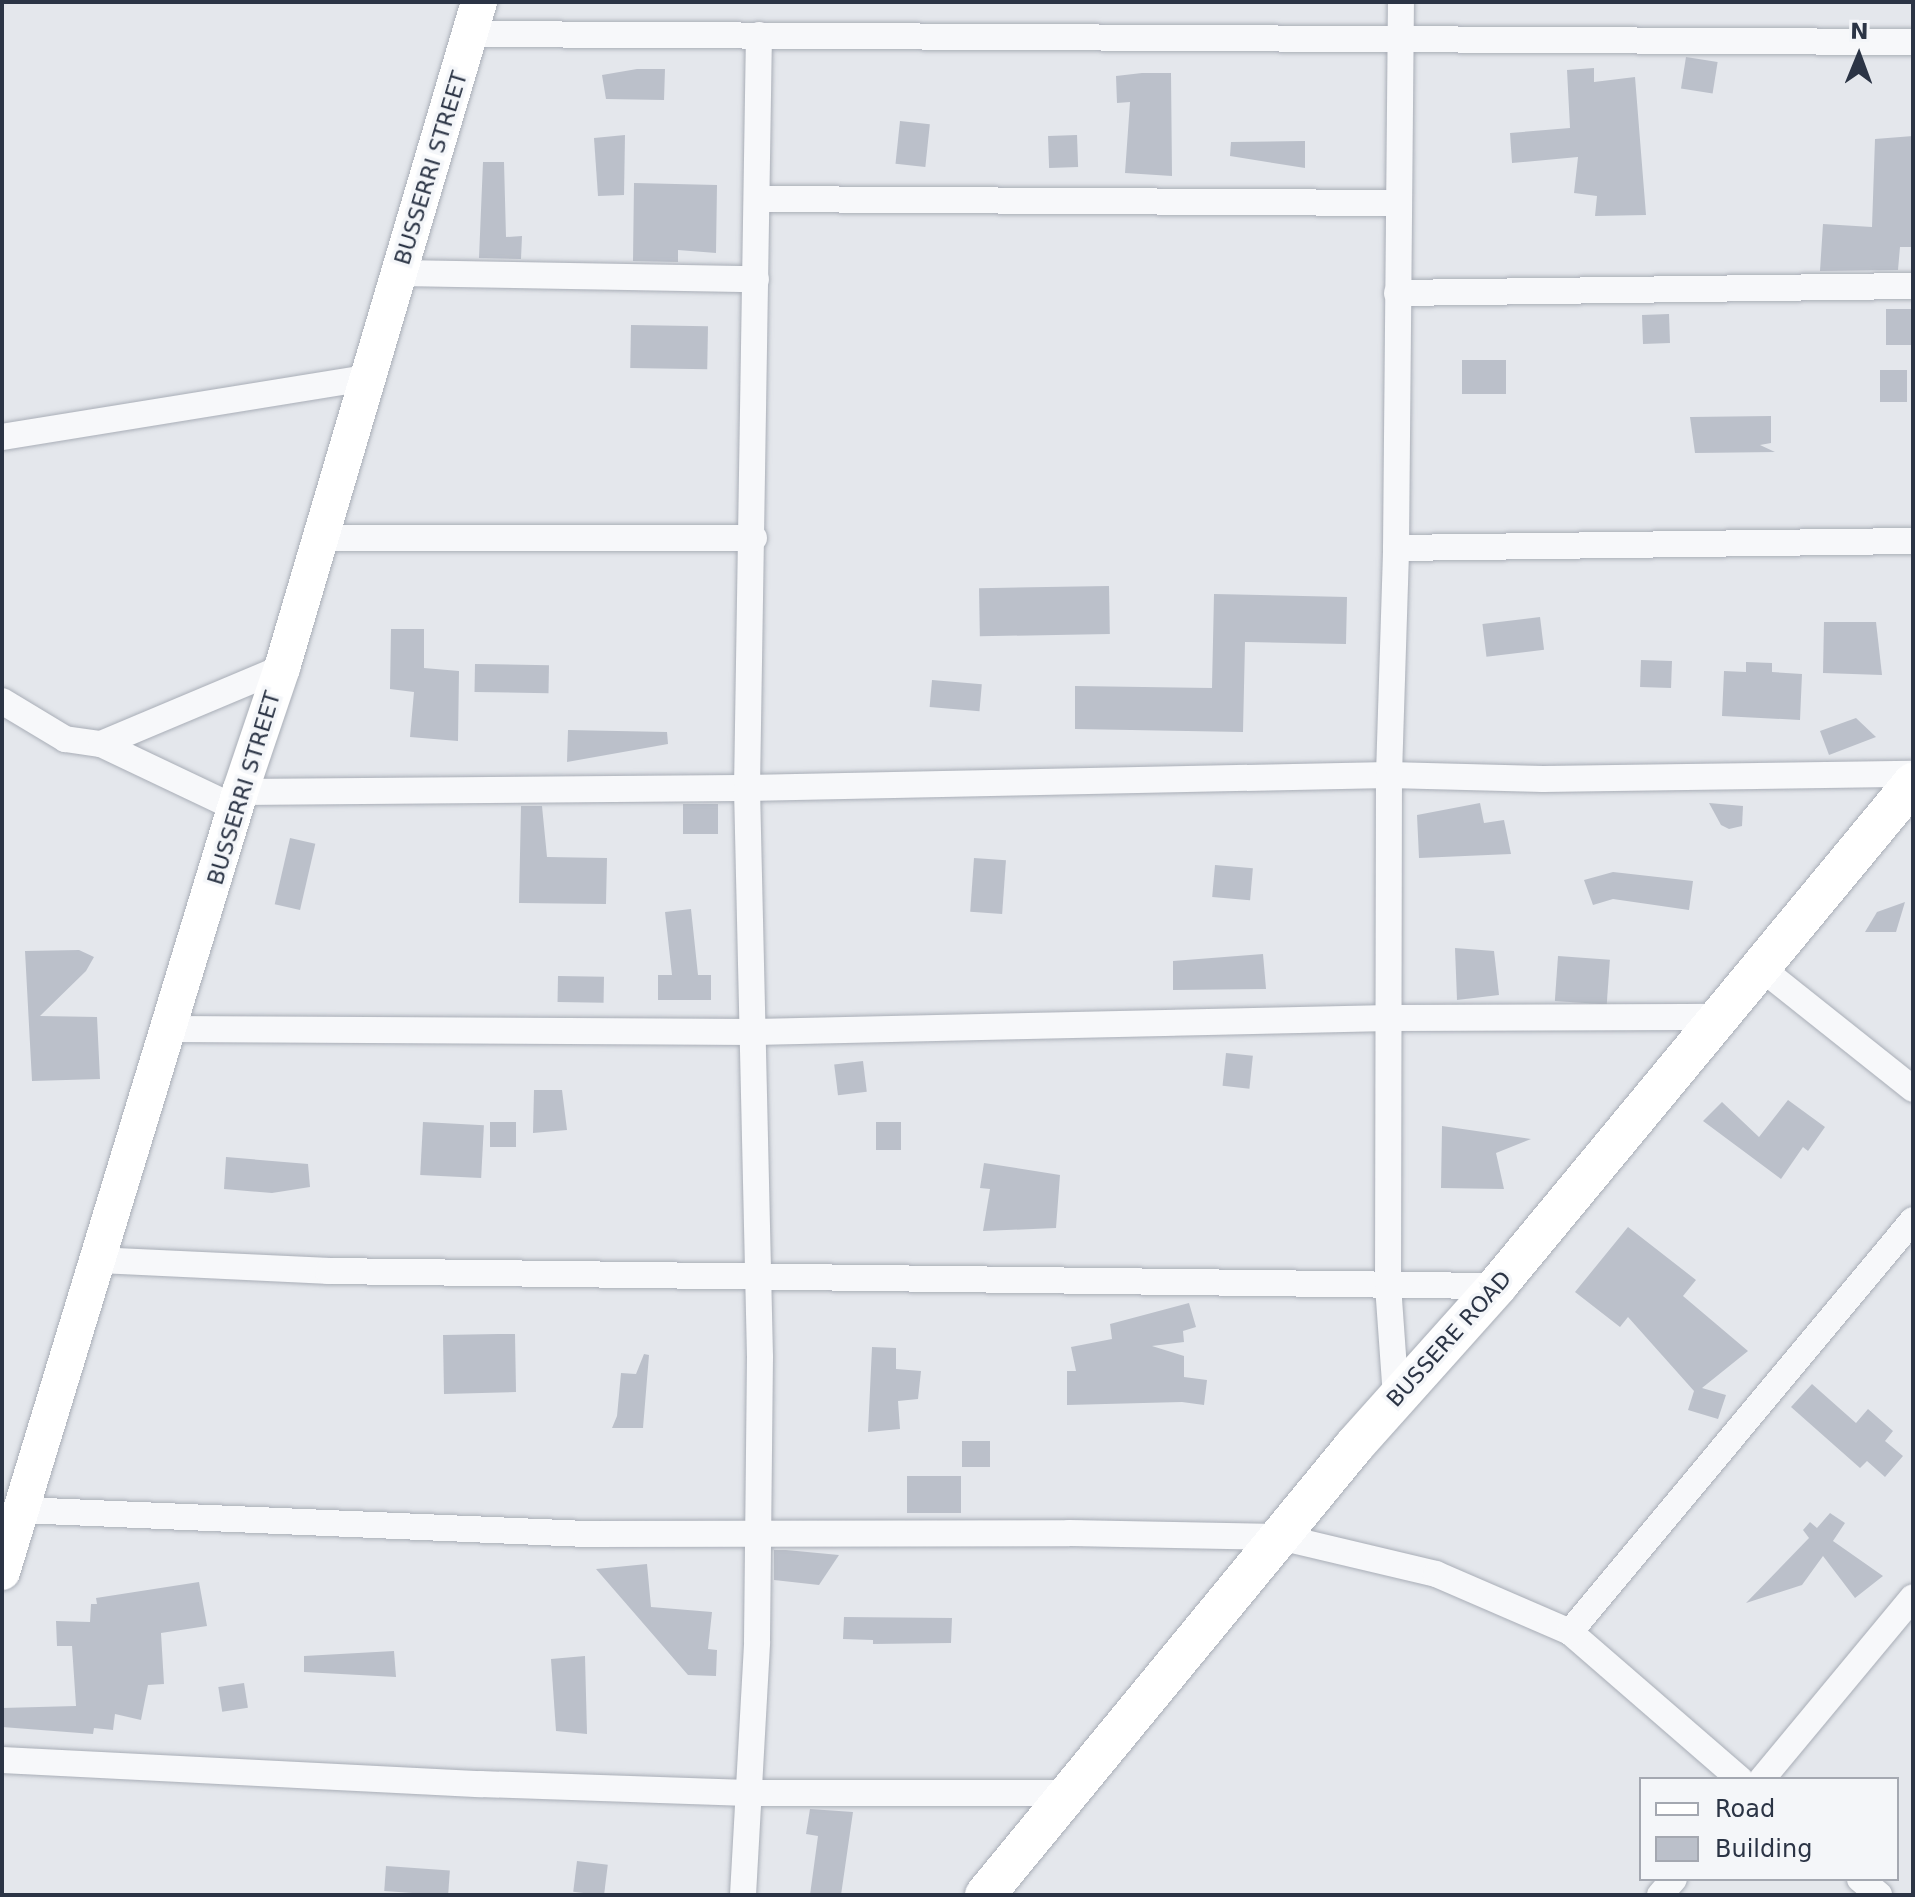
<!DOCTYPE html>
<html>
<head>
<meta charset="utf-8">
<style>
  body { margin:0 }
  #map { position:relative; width:1915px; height:1897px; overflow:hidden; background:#e4e7ec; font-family:"DejaVu Sans",sans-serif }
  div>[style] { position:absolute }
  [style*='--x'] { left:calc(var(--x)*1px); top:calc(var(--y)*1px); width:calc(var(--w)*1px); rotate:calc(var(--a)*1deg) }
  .building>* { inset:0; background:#bbc0ca; transform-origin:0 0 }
  .roads { filter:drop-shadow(0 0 2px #a9aeb7) drop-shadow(0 0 2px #a9aeb7) }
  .street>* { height:26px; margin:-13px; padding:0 13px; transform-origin:13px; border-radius:13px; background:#f7f8fa }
  .secondary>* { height:36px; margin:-18px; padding:0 18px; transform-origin:18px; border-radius:18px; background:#fff }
  .primary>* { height:40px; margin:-20px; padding:0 20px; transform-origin:20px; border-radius:20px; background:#fff }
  span { translate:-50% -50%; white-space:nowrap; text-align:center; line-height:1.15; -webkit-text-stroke:7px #f4f6f9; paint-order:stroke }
  .street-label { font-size:22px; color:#2b3445 }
  .frame { position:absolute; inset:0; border:4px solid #2b3445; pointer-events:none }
  .legend { position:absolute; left:1639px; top:1777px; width:260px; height:104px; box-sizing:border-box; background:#f4f6f9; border:2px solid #a4a8b1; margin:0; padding:10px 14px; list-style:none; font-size:24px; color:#2b3445 }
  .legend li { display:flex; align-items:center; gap:16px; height:40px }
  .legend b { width:40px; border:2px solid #a4a8b1 }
  .north { position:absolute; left:1819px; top:16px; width:80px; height:80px; -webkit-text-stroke:6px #f4f6f9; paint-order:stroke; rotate:1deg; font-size:22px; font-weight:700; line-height:32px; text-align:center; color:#2b3445 }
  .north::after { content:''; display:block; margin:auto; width:28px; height:36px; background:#2b3445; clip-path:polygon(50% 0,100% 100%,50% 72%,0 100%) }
</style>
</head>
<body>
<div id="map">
  <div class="building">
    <i style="left:1686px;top:57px;width:32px;height:32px;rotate:9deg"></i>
    <i style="clip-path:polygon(1594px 68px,1594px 82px,1635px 77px,1646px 215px,1595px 216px,1597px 196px,1574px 193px,1578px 157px,1512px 163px,1510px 133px,1570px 128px,1567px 70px)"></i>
    <i style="clip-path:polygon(637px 69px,665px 69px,664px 100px,606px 99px,602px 75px)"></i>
    <i style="clip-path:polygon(1142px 73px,1171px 73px,1172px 176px,1125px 173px,1130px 102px,1117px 103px,1116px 76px)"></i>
    <i style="left:900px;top:121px;width:30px;height:43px;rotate:6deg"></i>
    <i style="clip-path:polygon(625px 135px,624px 195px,598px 196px,594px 138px)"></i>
    <i style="left:1077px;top:135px;width:32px;height:29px;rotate:88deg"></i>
    <i style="clip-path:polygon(1913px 136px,1911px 247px,1900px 247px,1898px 270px,1820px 271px,1823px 224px,1872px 227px,1875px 139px)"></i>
    <i style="clip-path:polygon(1305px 141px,1305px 168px,1230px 156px,1231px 142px)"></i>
    <i style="clip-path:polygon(483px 162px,504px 162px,506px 237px,522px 236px,521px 259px,479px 258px)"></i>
    <i style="clip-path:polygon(634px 183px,717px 185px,716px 253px,678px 250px,678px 262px,633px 261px)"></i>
    <i style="left:1886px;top:309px;width:27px;height:36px"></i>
    <i style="left:1669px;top:314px;width:29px;height:27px;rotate:88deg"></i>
    <i style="left:631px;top:325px;width:77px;height:43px;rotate:1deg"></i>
    <i style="left:1462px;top:360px;width:44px;height:34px"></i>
    <i style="left:1880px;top:370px;width:27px;height:32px"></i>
    <i style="clip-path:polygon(1771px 416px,1771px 443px,1760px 445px,1775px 452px,1695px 453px,1690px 417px)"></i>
    <i style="left:1109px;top:586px;width:48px;height:130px;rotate:89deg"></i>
    <i style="clip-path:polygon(1214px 594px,1347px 597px,1346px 644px,1245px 642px,1243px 732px,1075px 729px,1075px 686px,1212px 688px)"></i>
    <i style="left:1540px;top:617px;width:33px;height:58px;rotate:83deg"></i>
    <i style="clip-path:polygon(1824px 622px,1876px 622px,1882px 675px,1823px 673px)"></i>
    <i style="clip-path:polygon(391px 629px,424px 629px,424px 668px,459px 671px,458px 741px,410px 737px,414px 692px,390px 689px)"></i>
    <i style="left:1641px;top:660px;width:31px;height:27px;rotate:2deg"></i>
    <i style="clip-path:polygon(1746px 662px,1772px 663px,1772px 672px,1802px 674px,1800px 720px,1722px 716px,1724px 671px,1746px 672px)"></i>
    <i style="left:475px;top:664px;width:74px;height:28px;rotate:1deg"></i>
    <i style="left:932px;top:680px;width:50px;height:27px;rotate:5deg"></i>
    <i style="clip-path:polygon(1856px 718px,1876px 737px,1829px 755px,1820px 731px)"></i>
    <i style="clip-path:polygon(568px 730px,667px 732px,668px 744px,567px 762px)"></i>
    <i style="clip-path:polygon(1480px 803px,1484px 823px,1504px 820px,1511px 854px,1419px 858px,1417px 815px)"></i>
    <i style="clip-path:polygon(1709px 803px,1743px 806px,1742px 826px,1729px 829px,1721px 825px)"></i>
    <i style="left:683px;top:804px;width:35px;height:30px"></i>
    <i style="clip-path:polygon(521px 806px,542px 806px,547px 857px,607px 858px,606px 904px,519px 903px)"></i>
    <i style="left:290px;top:838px;width:26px;height:68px;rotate:13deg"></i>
    <i style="left:974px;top:858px;width:32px;height:54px;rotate:4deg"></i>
    <i style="left:1215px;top:865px;width:38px;height:32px;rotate:5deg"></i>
    <i style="clip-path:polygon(1613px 872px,1693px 881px,1689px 910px,1613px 899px,1593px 905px,1584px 880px)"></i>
    <i style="clip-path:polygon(1905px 902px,1896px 932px,1865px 932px,1877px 912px)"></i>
    <i style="clip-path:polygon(691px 909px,698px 975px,711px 975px,711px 1000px,658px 1000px,658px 975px,672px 975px,665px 912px)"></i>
    <i style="clip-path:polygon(1455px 948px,1494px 951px,1499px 995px,1457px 1000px)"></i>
    <i style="clip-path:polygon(79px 950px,94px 957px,86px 971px,40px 1016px,97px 1017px,100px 1079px,32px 1081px,25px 951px)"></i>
    <i style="clip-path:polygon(1263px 954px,1266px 989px,1173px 990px,1173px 961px)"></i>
    <i style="left:1558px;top:956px;width:52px;height:45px;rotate:4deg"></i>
    <i style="left:558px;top:976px;width:46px;height:26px;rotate:1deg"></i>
    <i style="left:1226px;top:1053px;width:27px;height:33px;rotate:6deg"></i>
    <i style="left:863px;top:1061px;width:31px;height:29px;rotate:83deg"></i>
    <i style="clip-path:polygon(534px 1090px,562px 1090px,567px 1130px,533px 1133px)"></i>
    <i style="clip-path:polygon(1788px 1100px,1825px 1127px,1808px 1151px,1803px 1147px,1781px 1179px,1703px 1121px,1722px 1102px,1759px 1137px)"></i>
    <i style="left:423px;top:1122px;width:61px;height:53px;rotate:3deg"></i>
    <i style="left:490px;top:1122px;width:26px;height:25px"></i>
    <i style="left:876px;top:1122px;width:25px;height:28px"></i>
    <i style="clip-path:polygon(1442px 1126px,1531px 1139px,1496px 1153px,1504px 1189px,1441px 1188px)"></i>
    <i style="clip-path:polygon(226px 1157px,308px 1164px,310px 1187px,272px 1193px,224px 1189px)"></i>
    <i style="clip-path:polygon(984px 1163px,1060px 1175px,1056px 1228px,983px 1231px,990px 1189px,980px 1188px)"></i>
    <i style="clip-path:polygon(1628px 1227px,1696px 1280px,1683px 1296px,1748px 1351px,1702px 1388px,1726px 1395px,1718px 1419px,1688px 1410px,1694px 1391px,1628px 1317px,1620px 1327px,1575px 1292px)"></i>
    <i style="clip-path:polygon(1189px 1303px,1196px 1327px,1183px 1331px,1184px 1342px,1152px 1346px,1184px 1356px,1184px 1377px,1207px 1380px,1204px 1405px,1182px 1402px,1067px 1405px,1067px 1371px,1076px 1371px,1071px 1347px,1112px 1339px,1110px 1324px)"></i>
    <i style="clip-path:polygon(498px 1334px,515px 1334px,516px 1392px,444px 1394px,443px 1335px)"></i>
    <i style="clip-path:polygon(872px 1347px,896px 1348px,896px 1369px,921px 1371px,918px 1399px,898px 1401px,900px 1429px,868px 1432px)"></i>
    <i style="clip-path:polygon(644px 1354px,649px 1355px,643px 1428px,612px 1428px,617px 1416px,621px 1373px,636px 1374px)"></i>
    <i style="clip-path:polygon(1812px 1384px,1856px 1423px,1868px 1409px,1893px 1431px,1885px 1441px,1903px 1456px,1885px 1477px,1867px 1461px,1860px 1468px,1791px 1407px)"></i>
    <i style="left:962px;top:1441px;width:28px;height:26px"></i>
    <i style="left:907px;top:1476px;width:54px;height:37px"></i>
    <i style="clip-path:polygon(1830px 1513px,1845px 1523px,1833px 1541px,1883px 1576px,1855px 1598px,1823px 1556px,1802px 1585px,1746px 1603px,1809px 1538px,1803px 1530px,1810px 1522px,1817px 1528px)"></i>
    <i style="clip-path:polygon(774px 1550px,786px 1550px,839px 1555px,819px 1585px,774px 1580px)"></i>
    <i style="clip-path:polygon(647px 1564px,651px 1607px,712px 1612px,708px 1649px,717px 1650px,716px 1676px,688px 1675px,596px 1569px)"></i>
    <i style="clip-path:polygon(199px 1582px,207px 1626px,161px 1633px,164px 1684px,148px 1685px,141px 1720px,115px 1714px,113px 1730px,94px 1728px,93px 1734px,2px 1727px,2px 1708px,76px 1706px,72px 1646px,57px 1646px,56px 1621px,90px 1622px,91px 1604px,97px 1604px,96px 1598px)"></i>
    <i style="clip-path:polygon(844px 1617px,952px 1618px,951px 1643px,873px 1644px,873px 1640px,843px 1639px)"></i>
    <i style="clip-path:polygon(394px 1651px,396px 1677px,304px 1672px,304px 1656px)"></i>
    <i style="clip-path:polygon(585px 1656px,587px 1734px,556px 1731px,551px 1659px)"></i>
    <i style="left:244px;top:1683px;width:25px;height:26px;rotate:81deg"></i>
    <i style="clip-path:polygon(810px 1809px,853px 1812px,841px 1895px,810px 1895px,818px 1836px,806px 1834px)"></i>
    <i style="left:577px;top:1861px;width:31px;height:31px;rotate:7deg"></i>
    <i style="left:386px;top:1866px;width:64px;height:25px;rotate:4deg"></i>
  </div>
  <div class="roads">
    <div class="street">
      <i style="--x:472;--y:34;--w:1441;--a:0.32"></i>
      <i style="--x:758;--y:199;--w:640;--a:0.36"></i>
      <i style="--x:399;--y:273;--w:357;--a:1"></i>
      <i style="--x:1397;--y:293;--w:516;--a:-0.78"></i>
      <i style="--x:2;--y:437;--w:369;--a:-9.2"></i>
      <i style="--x:318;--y:538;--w:436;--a:0"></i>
      <i style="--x:1396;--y:548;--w:517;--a:-0.78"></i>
      <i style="--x:2;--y:701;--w:74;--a:31.1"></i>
      <i style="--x:65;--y:739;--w:36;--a:8"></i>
      <i style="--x:101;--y:744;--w:152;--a:25.4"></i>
      <i style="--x:101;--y:744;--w:196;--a:-22.8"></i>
      <i style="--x:240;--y:792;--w:507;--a:-0.45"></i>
      <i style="--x:747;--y:788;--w:642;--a:-1.16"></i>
      <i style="--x:1389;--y:775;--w:154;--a:1.5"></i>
      <i style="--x:1543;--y:779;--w:370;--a:-0.8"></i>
      <i style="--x:1761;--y:968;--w:194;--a:38.5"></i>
      <i style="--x:168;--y:1029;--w:586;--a:0.29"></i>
      <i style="--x:754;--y:1032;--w:636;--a:-1.26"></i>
      <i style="--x:1390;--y:1018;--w:330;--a:-0.2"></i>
      <i style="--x:97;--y:1260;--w:231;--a:2.7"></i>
      <i style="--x:328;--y:1271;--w:1169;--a:0.74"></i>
      <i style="--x:1396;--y:1397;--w:111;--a:-94.1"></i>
      <i style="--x:1388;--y:1286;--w:511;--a:-89.89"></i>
      <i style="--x:1389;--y:775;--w:227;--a:-88.2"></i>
      <i style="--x:1396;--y:548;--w:546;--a:-89.48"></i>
      <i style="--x:21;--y:1510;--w:566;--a:2.43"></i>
      <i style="--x:586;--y:1534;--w:483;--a:-0.1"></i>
      <i style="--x:1069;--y:1533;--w:211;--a:1.1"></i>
      <i style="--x:1280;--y:1537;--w:160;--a:13.3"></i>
      <i style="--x:1436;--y:1574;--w:146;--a:23.4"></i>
      <i style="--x:1570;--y:1632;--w:225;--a:40.9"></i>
      <i style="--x:1570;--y:1632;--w:536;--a:-50.22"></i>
      <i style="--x:2;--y:1760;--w:479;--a:2.9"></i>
      <i style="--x:480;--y:1784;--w:268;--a:1.9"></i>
      <i style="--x:748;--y:1793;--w:324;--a:0"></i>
      <i style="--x:1762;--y:1779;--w:236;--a:-50.3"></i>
      <i style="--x:1860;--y:1879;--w:25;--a:40"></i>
      <i style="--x:743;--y:1895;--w:253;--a:-86.8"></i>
      <i style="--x:757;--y:1642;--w:285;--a:-89.4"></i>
      <i style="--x:760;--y:1357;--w:569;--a:-91.31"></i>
      <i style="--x:747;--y:788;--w:753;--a:-89.09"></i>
      <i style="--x:1660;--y:1895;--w:21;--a:-49"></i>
    </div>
    <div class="secondary">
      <i style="--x:2;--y:1572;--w:816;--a:-73.03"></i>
      <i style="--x:240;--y:792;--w:131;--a:-71.3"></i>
      <i style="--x:282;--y:668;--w:695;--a:-73.52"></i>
    </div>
    <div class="primary">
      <i style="--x:985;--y:1895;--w:583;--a:-50.57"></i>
      <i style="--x:1355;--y:1445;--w:213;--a:-48.2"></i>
      <i style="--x:1497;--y:1286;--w:653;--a:-50.41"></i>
    </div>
  </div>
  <div class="street-label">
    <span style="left:431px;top:168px;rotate:-73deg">BUSSERRI STREET</span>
    <span style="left:244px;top:788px;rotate:-73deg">BUSSERRI STREET</span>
    <span style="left:1449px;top:1339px;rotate:-48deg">BUSSERE ROAD</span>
  </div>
  <div class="frame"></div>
  <ul class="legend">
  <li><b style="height:10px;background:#fff"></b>Road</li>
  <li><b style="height:22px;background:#bbc0ca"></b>Building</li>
  </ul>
  <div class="north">N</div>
</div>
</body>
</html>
